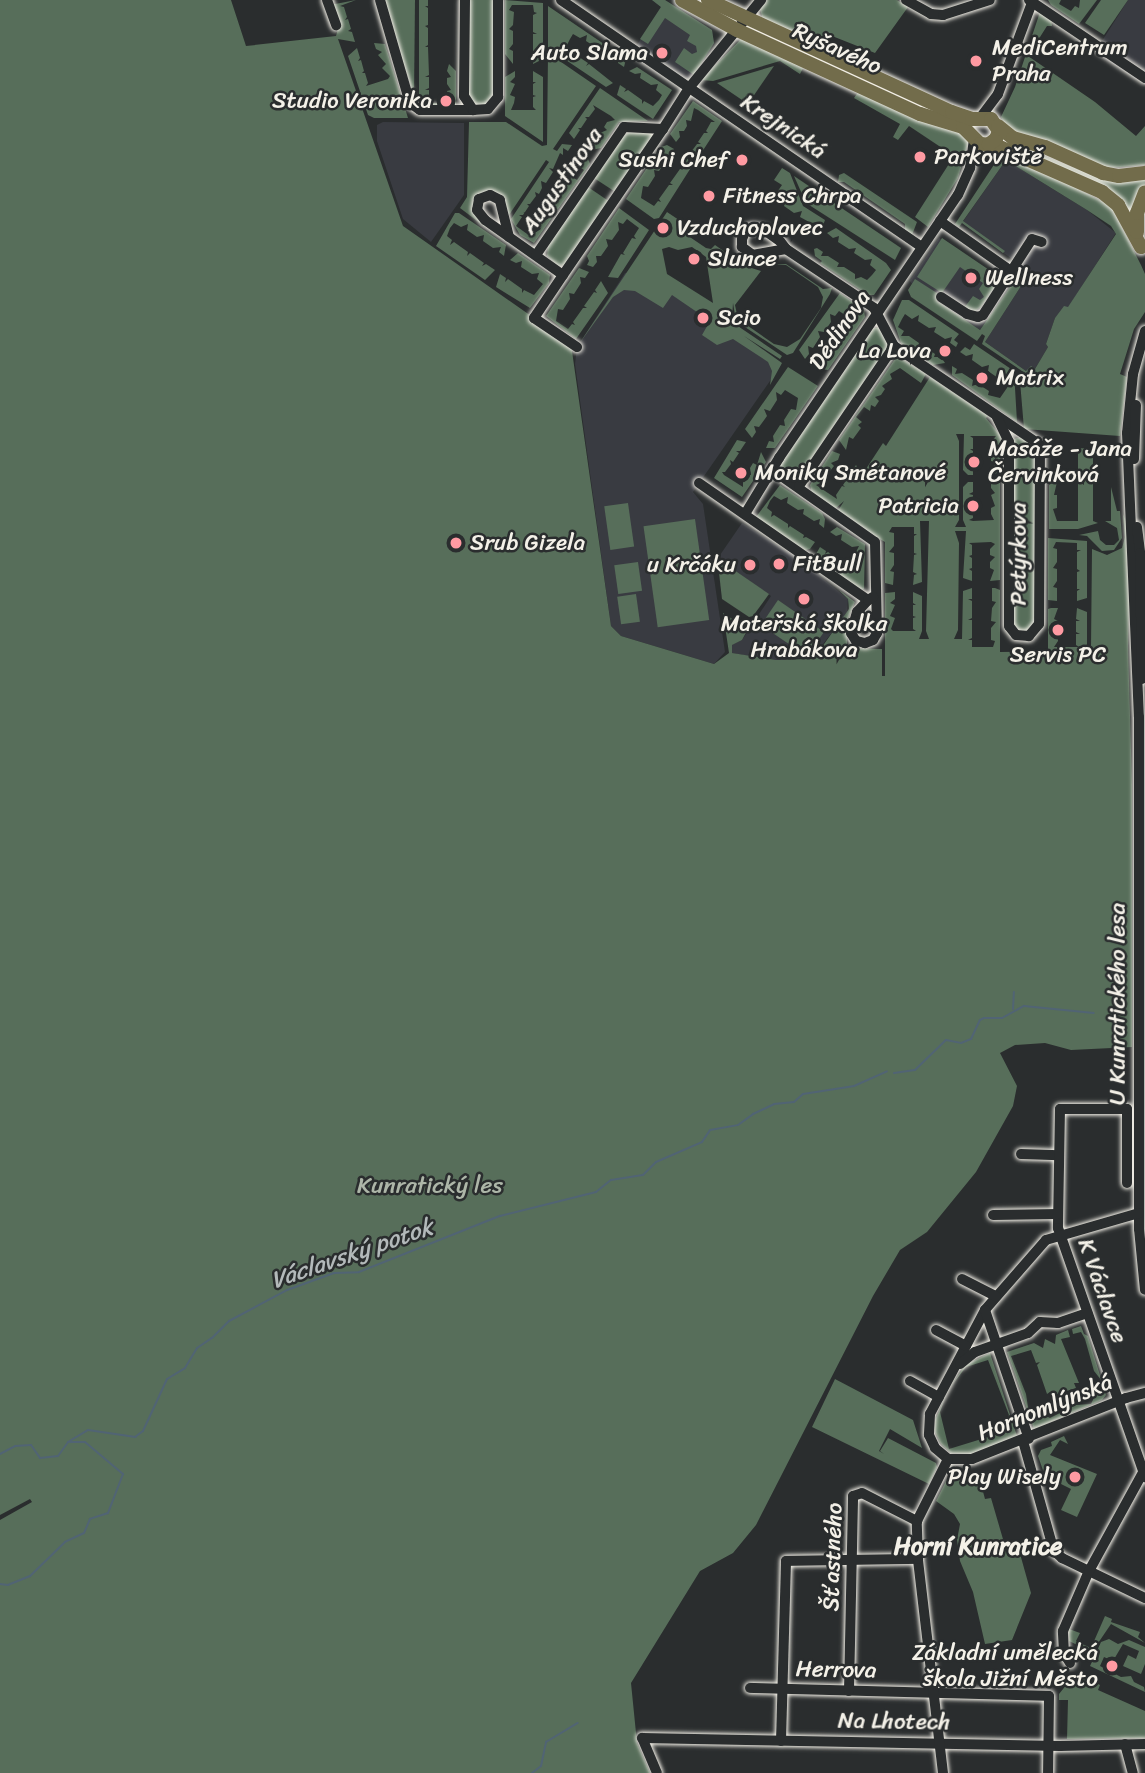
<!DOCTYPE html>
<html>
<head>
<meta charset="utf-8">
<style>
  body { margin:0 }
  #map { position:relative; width:1145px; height:1773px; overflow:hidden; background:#2a2d2e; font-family:Sriracha,sans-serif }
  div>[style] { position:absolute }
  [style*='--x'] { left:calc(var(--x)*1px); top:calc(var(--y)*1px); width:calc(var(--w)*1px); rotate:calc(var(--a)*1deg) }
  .built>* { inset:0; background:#393b41 }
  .green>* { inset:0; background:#576e5a; transform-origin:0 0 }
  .stream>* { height:2px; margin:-1px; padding:0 1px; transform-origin:1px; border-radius:1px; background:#516474 }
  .roads { filter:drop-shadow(0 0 2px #f4f1e8) drop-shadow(0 0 2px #f4f1e8) }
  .minor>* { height:10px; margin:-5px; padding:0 5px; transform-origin:5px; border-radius:5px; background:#2a2d2e }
  .major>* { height:14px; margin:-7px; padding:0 7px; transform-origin:7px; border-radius:7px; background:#726c4b }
  .dots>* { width:19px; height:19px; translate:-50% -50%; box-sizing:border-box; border:4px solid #2a2d2e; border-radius:50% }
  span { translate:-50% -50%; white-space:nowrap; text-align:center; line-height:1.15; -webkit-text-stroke:5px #2a2d2e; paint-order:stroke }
  .poi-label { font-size:23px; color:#f4f1e8 }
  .left { translate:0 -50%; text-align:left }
  .right { translate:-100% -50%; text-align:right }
  .street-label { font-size:23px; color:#f4f1e8 }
  .park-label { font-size:23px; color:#adb6a8 }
  .water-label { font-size:24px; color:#b3b9ba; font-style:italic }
  .neighbourhood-label { font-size:24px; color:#f4f1e8; font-weight:700 }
</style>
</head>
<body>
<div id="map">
  <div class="built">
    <i style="clip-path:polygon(652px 0,665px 0,712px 30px,714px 43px,709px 53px,694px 75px,686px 80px,637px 45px,661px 7px)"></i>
    <i style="clip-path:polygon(1128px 0,1145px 0,1145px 85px,1095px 52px)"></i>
    <i style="clip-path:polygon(383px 122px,464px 123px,464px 195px,431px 242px,403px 219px,377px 141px,377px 125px)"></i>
    <i style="clip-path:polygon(1006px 160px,1087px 210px,1116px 233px,1068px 308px,1055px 318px,1046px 344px,1048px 347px,1035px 369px,1026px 371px,985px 342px,1030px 272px,962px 223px)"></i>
    <i style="clip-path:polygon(939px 238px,1012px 285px,980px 330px,937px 301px,915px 280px,912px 284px,910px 281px)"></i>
    <i style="clip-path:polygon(639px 271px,781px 365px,693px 492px,703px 504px,725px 652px,714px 664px,621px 636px,611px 626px,575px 364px,577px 347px,625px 273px)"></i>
    <i style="clip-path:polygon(742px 523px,797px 558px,848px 599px,847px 613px,813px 657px,776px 660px,731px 653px,731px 645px,742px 640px,771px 596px,721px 561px,720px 555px)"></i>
  </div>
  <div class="green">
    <i style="clip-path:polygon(0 0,231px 0,246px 46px,336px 36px,338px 29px,330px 5px,356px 0,340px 6px,344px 7px,347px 17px,345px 20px,348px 19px,351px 29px,348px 31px,352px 32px,355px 42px,338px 39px,403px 226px,571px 344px,611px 626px,621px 636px,714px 664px,729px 653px,723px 613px,748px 629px,742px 640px,732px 645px,732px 653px,776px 660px,807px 659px,817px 654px,849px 609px,848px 599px,839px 590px,855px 602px,847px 621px,847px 648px,882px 649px,882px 676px,885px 676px,885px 593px,895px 592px,895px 599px,890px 603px,895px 605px,890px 616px,895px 618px,891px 629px,893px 631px,916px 631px,913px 629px,913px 618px,916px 617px,913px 616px,913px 605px,916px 605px,913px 603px,913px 592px,922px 596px,922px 631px,919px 639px,929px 639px,926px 631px,929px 521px,920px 521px,922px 582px,913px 585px,914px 575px,917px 574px,913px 572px,914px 555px,917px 554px,914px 553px,914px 536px,917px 534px,914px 534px,914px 527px,892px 527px,889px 532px,894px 533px,894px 546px,889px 552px,894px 553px,894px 565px,890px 571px,894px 572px,893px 585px,885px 583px,885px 542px,836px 514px,844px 501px,835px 509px,812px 493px,810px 485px,832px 451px,840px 454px,838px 460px,831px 463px,834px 466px,830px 471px,824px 474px,826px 477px,823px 482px,816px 485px,837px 499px,836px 495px,842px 486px,845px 487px,843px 485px,849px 476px,853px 476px,850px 474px,856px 465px,862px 475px,883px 443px,886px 446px,930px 377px,988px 416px,986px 418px,1001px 436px,1000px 472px,991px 475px,995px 462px,991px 461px,991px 455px,995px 450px,991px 449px,991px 442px,996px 436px,970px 436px,973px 438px,973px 449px,970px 449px,973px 451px,973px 462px,969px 462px,973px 464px,973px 475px,968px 475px,963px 470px,964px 434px,956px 434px,959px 441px,959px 520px,955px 527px,966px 527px,963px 520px,963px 487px,968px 482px,973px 482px,973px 492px,969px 494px,973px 495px,973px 505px,969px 507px,973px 508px,973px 518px,969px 520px,973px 521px,994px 520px,991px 514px,991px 508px,995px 506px,991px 495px,995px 493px,991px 488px,991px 482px,1000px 483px,1000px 580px,990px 581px,994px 570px,990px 568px,990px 562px,995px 557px,990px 555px,990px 549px,995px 544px,991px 542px,969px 543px,972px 545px,972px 555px,969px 556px,972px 558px,972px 568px,969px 569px,972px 571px,972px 581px,963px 578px,966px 531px,955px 531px,959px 543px,958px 630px,954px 639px,962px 639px,963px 591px,972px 588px,972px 599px,968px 599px,972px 601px,972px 618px,968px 620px,972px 620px,972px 638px,968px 640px,972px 640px,972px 647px,993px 647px,995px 641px,991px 640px,991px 628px,996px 622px,991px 621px,992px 608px,996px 602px,992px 601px,992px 588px,995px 588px,1000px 590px,1000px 652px,1048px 651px,1048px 609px,1051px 608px,1058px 608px,1054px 619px,1058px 621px,1058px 628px,1054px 633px,1058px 634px,1058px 641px,1054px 647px,1079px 647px,1076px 645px,1076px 634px,1080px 634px,1076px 632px,1076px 621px,1080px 621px,1076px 619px,1077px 608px,1087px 612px,1087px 646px,1091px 647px,1092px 549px,1107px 555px,1122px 548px,1125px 537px,1123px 514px,1128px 526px,1127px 564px,1130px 574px,1128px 646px,1132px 785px,1132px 1047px,1071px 1050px,1045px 1043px,1015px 1045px,1000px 1053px,1017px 1086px,1013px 1106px,976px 1172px,927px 1232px,900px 1250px,873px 1296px,756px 1525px,733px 1553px,700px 1571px,631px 1683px,637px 1743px,650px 1773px,0 1773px,0 1520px,32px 1502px,30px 1499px,0 1515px)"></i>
    <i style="clip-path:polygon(383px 0,415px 0,414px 95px,384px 4px)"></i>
    <i style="clip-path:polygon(419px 0,428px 0,428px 6px,425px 6px,428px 8px,428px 25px,425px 26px,428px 28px,428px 45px,425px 47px,428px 47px,429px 75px,425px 77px,429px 77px,429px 88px,425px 90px,429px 90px,429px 101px,425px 103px,451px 103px,447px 97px,447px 91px,451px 90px,447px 84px,447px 78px,451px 77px,447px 71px,449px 64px,456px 71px,456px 109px,419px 107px)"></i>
    <i style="clip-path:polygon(468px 0,494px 0,495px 94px,482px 108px,469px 101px)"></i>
    <i style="clip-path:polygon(505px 0,543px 3px,543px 59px,533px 64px,533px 54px,537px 53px,533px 51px,533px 34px,537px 34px,533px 32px,533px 15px,537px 13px,534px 12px,533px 5px,512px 5px,509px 10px,514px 12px,513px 25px,509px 29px,513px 31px,513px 44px,509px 49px,513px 51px,513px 64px,505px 54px)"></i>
    <i style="clip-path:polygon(652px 0,665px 0,712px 30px,714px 43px,694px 75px,675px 62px,684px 48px,692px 54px,697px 52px,696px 46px,687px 41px,690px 35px,665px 18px,648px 44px,640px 39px,661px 7px)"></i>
    <i style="clip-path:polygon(767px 0,897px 0,908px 7px,875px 53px,827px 34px,825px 38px,813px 33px,811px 40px,763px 20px,760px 9px)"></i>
    <i style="clip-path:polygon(1048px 0,1061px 0,1059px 4px,1071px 11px,1075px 6px,1079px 8px,1080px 0,1097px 0,1079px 24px,1051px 5px)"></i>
    <i style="clip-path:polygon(1101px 0,1128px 0,1104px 35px,1085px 23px)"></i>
    <i style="clip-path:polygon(548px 6px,626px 59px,624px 67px,618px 63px,619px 58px,613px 59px,602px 52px,603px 47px,597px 48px,586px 41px,587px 35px,580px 38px,573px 34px,570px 39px,566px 47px,572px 51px,570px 55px,573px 53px,588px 63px,586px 66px,589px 64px,613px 83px,606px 87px,548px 48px)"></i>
    <i style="clip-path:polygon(1040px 12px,1051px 19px,1052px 26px,1047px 26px,1028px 56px,1095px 102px,1136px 136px,1145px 126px,1145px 165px,1108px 168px,1012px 131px,1004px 123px,1001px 117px,1015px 87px)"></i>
    <i style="clip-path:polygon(742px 38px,803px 68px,800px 74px,780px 61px,713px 81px,701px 80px)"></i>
    <i style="clip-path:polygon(374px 43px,385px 44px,408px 118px,374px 118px,368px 115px,348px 56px,357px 48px,360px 58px,358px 61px,361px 60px,364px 71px,362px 73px,365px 73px,368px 83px,366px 86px,388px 79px,390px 76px,382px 68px,386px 64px,378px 55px,382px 52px,376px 49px)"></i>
    <i style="clip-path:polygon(548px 53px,596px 86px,553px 149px,557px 151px,562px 144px,572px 145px,568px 151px,563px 148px,563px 155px,560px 153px,553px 169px,549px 168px,553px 172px,546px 183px,541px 181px,542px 188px,539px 194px,535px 192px,536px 196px,530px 204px,527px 204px,529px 206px,523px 215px,519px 215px,522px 217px,516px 226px,530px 236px,541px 229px,538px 225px,549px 218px,546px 214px,549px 209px,556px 207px,551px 203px,555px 197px,559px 197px,559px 192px,566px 181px,570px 183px,571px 176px,577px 180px,584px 170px,578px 166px,584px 162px,581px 159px,584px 154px,587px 156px,590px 164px,534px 243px,520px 235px,511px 219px,549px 162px,546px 160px,507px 218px,501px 199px,478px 198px,488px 229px,460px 208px,467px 197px,469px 122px,506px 122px,542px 146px,547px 145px)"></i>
    <i style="clip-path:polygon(774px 66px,748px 104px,717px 83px)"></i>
    <i style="clip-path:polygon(637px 67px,672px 90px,653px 119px,617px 95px,620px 85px,626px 89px,624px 92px,628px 90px,642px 100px,642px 104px,644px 101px,653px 106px,659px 100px,662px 95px,656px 90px,658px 84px,651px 85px,640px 78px,641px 73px,635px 74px,629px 71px)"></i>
    <i style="clip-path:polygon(515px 71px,515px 77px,510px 82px,515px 84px,510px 95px,515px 97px,514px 103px,511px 110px,536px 110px,533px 107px,533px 97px,536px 96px,533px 95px,533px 84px,536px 82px,533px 82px,533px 71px,543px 77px,543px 142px,505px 116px,505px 77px)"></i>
    <i style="clip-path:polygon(600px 88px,648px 121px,619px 122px,601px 148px,591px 150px,593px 143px,600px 141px,597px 138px,600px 133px,607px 130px,604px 127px,607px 122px,615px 120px,611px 116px,593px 105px,595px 109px,589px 117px,585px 117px,587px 119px,581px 128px,578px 128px,580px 130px,574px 139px,569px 133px)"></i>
    <i style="clip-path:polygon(861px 88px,964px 134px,969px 140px,958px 178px,928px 227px,915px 217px,954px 156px,909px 126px,898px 140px,893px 137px,900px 124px,854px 98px)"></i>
    <i style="clip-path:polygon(693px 101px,722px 121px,700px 155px,691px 152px,697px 144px,701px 144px,698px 142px,704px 133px,708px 133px,706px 131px,711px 122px,715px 122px,698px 110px,694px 108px,691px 121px,686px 120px,687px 126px,684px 131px,679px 131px,680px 137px,676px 142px,670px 134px)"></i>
    <i style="clip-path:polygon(631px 131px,651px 131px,653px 138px,617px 193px,594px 178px,621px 138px)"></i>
    <i style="clip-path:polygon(1009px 142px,1104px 180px,1145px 178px,1145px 186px,1130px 213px,1120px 197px,1109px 189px)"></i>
    <i style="clip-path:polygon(667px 145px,674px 149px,670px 155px,665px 154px,666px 160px,659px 171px,654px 170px,655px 176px,648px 187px,643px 186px,641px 198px,654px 206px,658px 201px,661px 202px,659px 199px,669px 185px,673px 185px,670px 183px,680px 169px,683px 170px,681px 167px,687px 158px,692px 166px,659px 218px,654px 219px,626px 199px,661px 147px)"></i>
    <i style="clip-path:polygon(1003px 151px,1111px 206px,1141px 265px,1145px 274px,1145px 312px,1134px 329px,1120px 374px,1127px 377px,1120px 436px,1024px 429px,1020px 381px,1025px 373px,982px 344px,985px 336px,982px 334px,977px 341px,911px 297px,908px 290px,915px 279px,940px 295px,937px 301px,980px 330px,1010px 287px,1018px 282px,1023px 283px,985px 342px,1026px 371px,1031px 366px,1035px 369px,1048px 347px,1046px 344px,1055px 318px,1064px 306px,1068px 307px,1116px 234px,1111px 226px,1087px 210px,1006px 160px,963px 221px,1005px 251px,1003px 253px,962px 223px,959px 227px,955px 224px)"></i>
    <i style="clip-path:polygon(782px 168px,790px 173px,803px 206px,825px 220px,821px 231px,817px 228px,817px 222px,811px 223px,800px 217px,802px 211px,794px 213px,784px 206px,786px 200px,778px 202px,773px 198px,782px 185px,774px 180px)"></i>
    <i style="clip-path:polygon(844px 173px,917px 222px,912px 235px,905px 231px,905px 224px,844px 182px,838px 182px,839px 175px)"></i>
    <i style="clip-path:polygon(794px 176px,901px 248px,895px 260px,806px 203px)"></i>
    <i style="clip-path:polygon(588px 187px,610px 202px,566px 265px,558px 266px,547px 256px,548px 245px)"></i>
    <i style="clip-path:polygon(619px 208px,649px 230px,618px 278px,608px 277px,621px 254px,625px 255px,623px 253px,632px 238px,636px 239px,634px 236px,639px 228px,627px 219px,623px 224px,618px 222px,619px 230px,612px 240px,606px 239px,608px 246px,601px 256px,596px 256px,597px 262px,593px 267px,587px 265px,589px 261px,587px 256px)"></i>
    <i style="clip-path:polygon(evenodd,667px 212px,682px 222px,678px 229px,706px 248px,711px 249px,715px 245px,745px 266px,761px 271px,735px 305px,738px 319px,774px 344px,787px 347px,800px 339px,821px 308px,823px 297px,818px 287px,786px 265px,773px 265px,786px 264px,823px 289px,832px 288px,830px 294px,793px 353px,787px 355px,736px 321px,733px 303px,732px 319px,726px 313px,723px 316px,782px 356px,780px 359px,744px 336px,782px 363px,770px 385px,772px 371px,768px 362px,733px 339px,717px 345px,702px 335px,710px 321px,672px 295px,663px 308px,635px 291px,624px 290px,613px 297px,579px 344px,667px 212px,669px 247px,678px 250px,692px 247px,706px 257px,713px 303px,667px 274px,662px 249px,669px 247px)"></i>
    <i style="clip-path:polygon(455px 213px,459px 213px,506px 245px,504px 256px,499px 252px,501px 247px,493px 248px,483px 241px,484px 235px,477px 237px,467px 230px,468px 224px,461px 227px,454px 223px,450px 228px,447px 236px,452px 240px,450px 245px,454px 242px,468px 252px,467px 256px,470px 253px,484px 263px,482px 266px,486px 264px,495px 270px,485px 280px,436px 246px)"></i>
    <i style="clip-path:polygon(836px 228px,886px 263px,891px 270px,874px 295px,868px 295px,820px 263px,822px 261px,815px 256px,814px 249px,817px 248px,823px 252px,821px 256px,828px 256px,839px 263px,837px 267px,844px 267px,855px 274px,855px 279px,861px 277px,867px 280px,872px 275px,876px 270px,870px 265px,872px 259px,865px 260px,854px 253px,856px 248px,849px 249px,838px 242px,839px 236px,833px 238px,827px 233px)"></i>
    <i style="clip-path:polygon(942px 238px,1001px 278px,981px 307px,975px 311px,964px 308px,973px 296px,980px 300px,984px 297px,979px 289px,983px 283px,960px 267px,942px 293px,917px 277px)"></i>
    <i style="clip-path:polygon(518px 253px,550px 275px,549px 283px,530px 308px,496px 287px,500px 274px,506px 278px,505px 282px,508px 279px,522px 289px,522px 293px,524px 290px,534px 295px,543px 284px,537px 279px,539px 273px,532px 274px,521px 267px,522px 261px,516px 263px,510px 260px)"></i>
    <i style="clip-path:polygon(579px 268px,589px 272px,585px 278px,580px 277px,581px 283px,574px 294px,569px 293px,570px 299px,563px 310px,558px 309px,556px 321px,568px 329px,572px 324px,575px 325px,573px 322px,583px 308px,587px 308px,584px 306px,594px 292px,597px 293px,595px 290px,601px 281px,608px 293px,576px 339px,546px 316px)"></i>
    <i style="clip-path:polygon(840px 293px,864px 310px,865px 317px,828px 370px,820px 369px,822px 363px,827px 363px,826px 357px,833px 346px,838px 347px,837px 341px,844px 331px,849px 331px,851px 319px,839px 311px,835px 316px,830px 314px,831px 322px,824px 332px,818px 331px,820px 337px,813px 348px,808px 346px,809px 354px,805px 359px,799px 350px)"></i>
    <i style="clip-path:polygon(902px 300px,909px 300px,959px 334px,954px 340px,958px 343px,956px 347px,950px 343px,952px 337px,945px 339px,934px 332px,936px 327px,929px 328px,918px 321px,919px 315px,912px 319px,905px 314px,902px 319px,898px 327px,904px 331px,901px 336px,909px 336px,919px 343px,918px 346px,925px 347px,935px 354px,934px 357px,941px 357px,945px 363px,933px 365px,901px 343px,893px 320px)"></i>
    <i style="clip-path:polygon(870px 328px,879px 328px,887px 343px,887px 350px,802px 475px,788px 476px,780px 466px,780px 462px)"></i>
    <i style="clip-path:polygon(974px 344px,1014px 371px,1017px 422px,952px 375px,952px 366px,957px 369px,955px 374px,962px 373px,973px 380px,972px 386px,978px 384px,989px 391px,988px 395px,1000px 398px,1009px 385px,1004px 382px,1006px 376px,998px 378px,988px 371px,989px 365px,982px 367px,972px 360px,973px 354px,966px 356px,960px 352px,965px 347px,970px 350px)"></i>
    <i style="clip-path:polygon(897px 356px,926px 374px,921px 383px,900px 368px,890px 374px,892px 379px,882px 386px,885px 389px,881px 395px,875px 397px,879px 401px,875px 407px,871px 405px,870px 411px,864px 407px,856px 417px,862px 422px,858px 425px,861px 428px,853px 439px,849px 437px,846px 450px,839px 440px)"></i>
    <i style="clip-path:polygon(788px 367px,818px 386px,775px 448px,766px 448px,769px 441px,774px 442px,773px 436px,780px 425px,785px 426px,784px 420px,791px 409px,796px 410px,798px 398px,785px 390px,781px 395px,776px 392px,777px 400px,770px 411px,764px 409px,767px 416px,759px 427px,754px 426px,756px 432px,752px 438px,745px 429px)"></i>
    <i style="clip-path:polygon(1021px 437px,1037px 446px,1038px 620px,1032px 631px,1020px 631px,1013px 626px,1014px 439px)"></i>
    <i style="clip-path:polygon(737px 440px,746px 442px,740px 451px,736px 451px,739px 453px,733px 462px,730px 460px,731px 464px,725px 472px,722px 472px,724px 475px,743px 487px,743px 479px,746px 474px,751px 475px,750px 468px,753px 463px,757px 465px,761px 452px,766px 462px,742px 497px,714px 478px)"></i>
    <i style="clip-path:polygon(1078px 448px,1093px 449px,1093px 521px,1098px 523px,1078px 529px,1049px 529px,1049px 485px,1054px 482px,1057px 482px,1054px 495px,1057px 495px,1057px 508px,1053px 509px,1057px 521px,1078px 521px,1078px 481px,1084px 485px,1084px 472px,1078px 475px)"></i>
    <i style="clip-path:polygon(780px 485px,822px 513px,825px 519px,824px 528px,819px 524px,820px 519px,814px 521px,803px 514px,804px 509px,798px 510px,787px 503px,788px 497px,781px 500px,774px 496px,770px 501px,767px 508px,772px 512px,771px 517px,774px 515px,788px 524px,788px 528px,790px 526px,804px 535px,803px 538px,806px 537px,815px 542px,810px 549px,802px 551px,756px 517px)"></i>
    <i style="clip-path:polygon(1111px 487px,1117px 511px,1120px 511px,1122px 538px,1114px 550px,1102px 551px,1087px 536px,1079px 535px,1098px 531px,1100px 540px,1106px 545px,1114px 545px,1119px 540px,1117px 528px,1105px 521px,1111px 521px)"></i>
    <i style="left:628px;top:503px;width:44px;height:24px;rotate:82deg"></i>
    <i style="left:695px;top:519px;width:102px;height:52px;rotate:82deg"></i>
    <i style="clip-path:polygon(837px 527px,865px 544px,864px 589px,860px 590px,818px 561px,816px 554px,820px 547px,826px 551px,825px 554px,828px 552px,842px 562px,842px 565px,844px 563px,854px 567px,863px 556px,856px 552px,859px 546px,852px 547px,841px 540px,842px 534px,836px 536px,830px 532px)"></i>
    <i style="clip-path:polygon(1048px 538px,1087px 541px,1087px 598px,1077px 601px,1077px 591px,1080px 589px,1077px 589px,1077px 572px,1080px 571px,1077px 569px,1077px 552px,1081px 550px,1077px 550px,1077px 543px,1056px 542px,1053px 548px,1057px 549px,1057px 562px,1053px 568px,1057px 569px,1057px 581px,1053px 587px,1057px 588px,1057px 601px,1048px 600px)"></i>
    <i style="clip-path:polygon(721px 561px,769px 594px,753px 616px,749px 617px,722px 599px,718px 564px)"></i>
    <i style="left:638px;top:562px;width:29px;height:24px;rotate:82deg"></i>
    <i style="left:636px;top:594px;width:28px;height:19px;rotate:82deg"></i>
    <i style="clip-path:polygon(778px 600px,824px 632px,809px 653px,805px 655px,761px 625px)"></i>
    <i style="clip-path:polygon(1081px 1326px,1084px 1334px,1088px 1336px,1106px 1395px,1102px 1400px,1034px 1429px,1007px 1352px,1034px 1343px,1043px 1348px,1045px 1339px,1055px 1344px,1056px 1335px,1068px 1330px,1070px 1337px,1061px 1339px,1079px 1383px,1074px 1383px,1076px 1388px,1051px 1396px,1050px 1392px,1047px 1394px,1037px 1365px,1040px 1362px,1036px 1363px,1031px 1350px,1011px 1356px,1026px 1394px,1028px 1407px,1050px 1418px,1076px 1405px,1091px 1404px,1102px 1381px,1094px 1371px,1085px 1339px,1081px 1332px,1073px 1334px,1072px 1329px)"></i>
    <i style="clip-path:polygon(990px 1353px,1017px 1436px,971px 1454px,951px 1453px,941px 1444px,934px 1430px,935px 1420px,945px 1398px,940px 1412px,949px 1449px,1001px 1433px,1009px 1415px,988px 1360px,966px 1367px,952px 1385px,965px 1365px)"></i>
    <i style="clip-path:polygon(835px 1379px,913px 1420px,922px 1448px,890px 1429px,879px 1451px,884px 1454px,880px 1451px,888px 1438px,936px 1463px,937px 1467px,929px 1484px,812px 1427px)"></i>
    <i style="clip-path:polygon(1064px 1436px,1068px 1444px,1060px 1440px,1050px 1455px,1097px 1474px,1077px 1517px,1061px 1510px,1071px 1489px,1045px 1476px,1038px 1456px,1041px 1450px,1052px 1446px,1051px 1442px)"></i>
    <i style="clip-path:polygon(951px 1471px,963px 1475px,978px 1473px,985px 1499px,991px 1498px,1005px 1546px,1017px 1543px,1031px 1593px,1012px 1640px,985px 1644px,973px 1592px,960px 1561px,957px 1540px,960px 1524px,954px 1514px,936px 1501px)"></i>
    <i style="clip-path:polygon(1105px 1616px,1112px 1619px,1111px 1622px,1140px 1632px,1138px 1637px,1145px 1643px,1111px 1624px,1092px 1652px,1069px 1641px,1069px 1629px,1080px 1633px,1076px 1641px,1091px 1648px)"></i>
    <i style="clip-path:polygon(1109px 1639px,1118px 1644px,1129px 1640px,1145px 1647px,1145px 1664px,1141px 1674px,1123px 1666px,1128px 1655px,1136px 1659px,1139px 1651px,1123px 1644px,1113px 1661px,1104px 1657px,1100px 1666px,1121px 1677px,1131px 1676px,1134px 1682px,1144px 1687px,1145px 1692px,1090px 1666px,1101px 1642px)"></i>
    <i style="clip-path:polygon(1076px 1673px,1100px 1685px,1098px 1690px,1145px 1711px,1145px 1738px,1067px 1739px,1068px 1700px,1059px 1700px,1059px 1694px)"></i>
  </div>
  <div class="stream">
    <i style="--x:1013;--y:1009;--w:17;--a:-87"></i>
    <i style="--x:894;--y:1073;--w:21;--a:-8"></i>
    <i style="--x:915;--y:1070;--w:43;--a:-44.1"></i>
    <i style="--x:946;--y:1040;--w:15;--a:11"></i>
    <i style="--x:961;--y:1043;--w:11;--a:-22"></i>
    <i style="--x:971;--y:1039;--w:21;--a:-65"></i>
    <i style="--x:980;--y:1020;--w:4;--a:-27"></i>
    <i style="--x:984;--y:1018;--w:18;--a:0"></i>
    <i style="--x:1002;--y:1018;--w:25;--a:-29"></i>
    <i style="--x:1024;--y:1006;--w:70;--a:5.7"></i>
    <i style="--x:68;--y:1442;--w:23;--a:-31"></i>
    <i style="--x:88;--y:1430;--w:48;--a:8.5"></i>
    <i style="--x:135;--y:1437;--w:10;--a:-37"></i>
    <i style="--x:143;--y:1431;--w:57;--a:-65.2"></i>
    <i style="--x:167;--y:1379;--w:21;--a:-31"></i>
    <i style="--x:185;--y:1368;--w:23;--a:-59"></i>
    <i style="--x:197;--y:1348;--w:18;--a:-34"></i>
    <i style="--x:212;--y:1338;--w:24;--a:-45"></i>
    <i style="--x:229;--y:1321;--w:66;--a:-28.1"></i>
    <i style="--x:287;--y:1290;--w:50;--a:-19.9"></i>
    <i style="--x:334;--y:1273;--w:25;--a:-2"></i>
    <i style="--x:359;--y:1272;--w:152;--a:-21.7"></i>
    <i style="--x:500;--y:1216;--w:99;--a:-14"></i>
    <i style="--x:596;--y:1192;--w:19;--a:-39"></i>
    <i style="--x:611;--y:1180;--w:32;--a:-9"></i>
    <i style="--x:643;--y:1175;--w:18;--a:-45"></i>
    <i style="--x:656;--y:1162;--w:50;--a:-23.5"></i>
    <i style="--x:702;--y:1142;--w:14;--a:-56"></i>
    <i style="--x:710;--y:1130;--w:28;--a:-10"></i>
    <i style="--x:738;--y:1125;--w:19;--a:-36"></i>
    <i style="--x:753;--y:1114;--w:23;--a:-25"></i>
    <i style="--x:774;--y:1104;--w:20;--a:-6"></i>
    <i style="--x:794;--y:1102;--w:12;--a:-42"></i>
    <i style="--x:803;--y:1094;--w:52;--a:-8.9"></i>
    <i style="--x:854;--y:1086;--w:36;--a:-24"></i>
    <i style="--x:0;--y:1454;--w:17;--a:-28"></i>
    <i style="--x:15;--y:1446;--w:16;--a:-4"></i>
    <i style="--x:31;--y:1445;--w:16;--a:55"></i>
    <i style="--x:40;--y:1458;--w:18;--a:-6"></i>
    <i style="--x:58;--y:1456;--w:17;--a:-54"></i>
    <i style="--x:68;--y:1442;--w:17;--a:0"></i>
    <i style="--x:85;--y:1442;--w:50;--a:40.1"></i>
    <i style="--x:123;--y:1474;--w:42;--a:111"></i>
    <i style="--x:108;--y:1513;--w:19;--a:162"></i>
    <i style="--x:90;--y:1519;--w:15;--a:113"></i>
    <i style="--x:84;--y:1533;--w:21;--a:155"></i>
    <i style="--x:65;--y:1542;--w:49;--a:135.8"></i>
    <i style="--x:30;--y:1576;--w:24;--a:158"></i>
    <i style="--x:8;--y:1585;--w:8;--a:-173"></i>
    <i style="--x:532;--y:1773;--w:11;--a:-38"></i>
    <i style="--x:541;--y:1766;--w:25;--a:-78"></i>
    <i style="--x:546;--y:1742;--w:37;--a:-31"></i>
  </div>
  <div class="roads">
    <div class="minor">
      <i style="--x:327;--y:0;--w:27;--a:70"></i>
      <i style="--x:380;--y:0;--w:107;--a:73.8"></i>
      <i style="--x:410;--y:103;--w:12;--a:35"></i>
      <i style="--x:420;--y:110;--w:53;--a:0"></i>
      <i style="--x:465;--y:0;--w:96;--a:90.6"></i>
      <i style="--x:464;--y:96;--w:17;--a:57"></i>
      <i style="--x:473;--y:110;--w:15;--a:-4"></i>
      <i style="--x:488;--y:109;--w:16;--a:-50"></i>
      <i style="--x:498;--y:97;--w:97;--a:-90"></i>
      <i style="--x:561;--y:0;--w:437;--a:34.4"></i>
      <i style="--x:906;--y:0;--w:29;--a:29"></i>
      <i style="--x:931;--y:14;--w:12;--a:5"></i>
      <i style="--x:943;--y:15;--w:49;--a:-17.7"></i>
      <i style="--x:1029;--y:0;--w:140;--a:33.9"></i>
      <i style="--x:980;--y:118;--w:30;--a:-53"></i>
      <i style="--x:998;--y:94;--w:100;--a:-69.6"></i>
      <i style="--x:663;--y:129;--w:49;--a:-57.6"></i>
      <i style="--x:689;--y:88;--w:114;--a:-50.7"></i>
      <i style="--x:940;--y:221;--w:87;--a:35.2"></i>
      <i style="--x:509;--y:237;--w:38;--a:-104"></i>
      <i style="--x:500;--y:200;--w:11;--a:-153"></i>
      <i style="--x:490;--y:195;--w:12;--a:160"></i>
      <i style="--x:479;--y:199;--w:11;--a:100"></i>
      <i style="--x:477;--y:210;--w:13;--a:51"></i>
      <i style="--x:485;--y:220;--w:95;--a:35.2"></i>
      <i style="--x:563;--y:275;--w:177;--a:-55.6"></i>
      <i style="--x:663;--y:129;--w:39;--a:-177"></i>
      <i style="--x:624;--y:127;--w:155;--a:124.5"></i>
      <i style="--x:786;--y:249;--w:34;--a:170"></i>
      <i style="--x:753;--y:255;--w:14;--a:-144"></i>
      <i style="--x:742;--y:247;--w:8;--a:-90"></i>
      <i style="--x:742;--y:239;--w:10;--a:-66"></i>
      <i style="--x:746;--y:230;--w:7;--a:-16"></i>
      <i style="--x:753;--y:228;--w:11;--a:10"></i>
      <i style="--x:764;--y:230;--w:19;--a:35"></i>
      <i style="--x:780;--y:241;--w:10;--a:53"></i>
      <i style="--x:786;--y:249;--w:106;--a:33.8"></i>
      <i style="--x:874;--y:308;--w:43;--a:62.2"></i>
      <i style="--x:894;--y:346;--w:176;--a:34.1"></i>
      <i style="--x:1040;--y:445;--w:179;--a:90.3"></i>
      <i style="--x:1039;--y:624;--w:16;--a:130"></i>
      <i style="--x:1029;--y:636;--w:13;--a:-176"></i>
      <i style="--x:1016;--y:635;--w:11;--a:-128"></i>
      <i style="--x:1009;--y:626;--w:184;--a:-90"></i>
      <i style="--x:1009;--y:442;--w:28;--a:-116"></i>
      <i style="--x:563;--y:275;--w:52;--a:124"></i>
      <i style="--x:534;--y:318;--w:52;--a:34"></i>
      <i style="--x:941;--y:297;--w:31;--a:33"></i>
      <i style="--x:967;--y:314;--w:11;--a:15"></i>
      <i style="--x:978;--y:317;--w:5;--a:-22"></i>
      <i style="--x:983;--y:315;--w:90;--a:-57.2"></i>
      <i style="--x:1032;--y:239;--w:10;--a:17"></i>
      <i style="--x:1145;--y:331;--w:45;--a:105.6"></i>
      <i style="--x:1133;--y:374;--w:59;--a:95.8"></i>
      <i style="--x:1127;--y:433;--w:284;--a:87.6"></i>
      <i style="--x:1139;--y:717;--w:512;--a:90"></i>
      <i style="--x:1139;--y:1229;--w:61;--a:84.4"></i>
      <i style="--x:1134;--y:459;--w:54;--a:-87.9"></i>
      <i style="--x:774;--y:471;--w:123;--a:35.1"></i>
      <i style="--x:875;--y:542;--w:91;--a:88.7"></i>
      <i style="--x:877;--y:633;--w:8;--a:120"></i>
      <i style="--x:873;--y:640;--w:9;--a:159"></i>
      <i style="--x:865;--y:643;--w:9;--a:-167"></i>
      <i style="--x:856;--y:641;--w:9;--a:-122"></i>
      <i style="--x:851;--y:633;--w:22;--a:-74"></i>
      <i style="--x:857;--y:612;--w:16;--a:-47"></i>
      <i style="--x:699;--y:483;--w:206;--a:34.7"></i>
      <i style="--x:868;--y:600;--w:6;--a:-31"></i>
      <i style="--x:799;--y:486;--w:169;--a:-55.8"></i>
      <i style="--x:745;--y:514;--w:66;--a:-58.7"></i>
      <i style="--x:779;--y:458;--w:318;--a:-55.8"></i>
      <i style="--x:958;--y:195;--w:30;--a:-66"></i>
      <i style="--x:970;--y:168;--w:29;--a:-82"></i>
      <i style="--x:1137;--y:527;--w:26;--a:83"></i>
      <i style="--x:1140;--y:553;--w:126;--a:89.1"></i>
      <i style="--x:1021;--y:1154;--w:38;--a:2"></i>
      <i style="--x:1127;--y:1183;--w:74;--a:-90"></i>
      <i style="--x:1127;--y:1109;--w:67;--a:180"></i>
      <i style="--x:1060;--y:1109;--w:119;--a:91"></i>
      <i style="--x:1058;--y:1228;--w:264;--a:70.7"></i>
      <i style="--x:1139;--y:1213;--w:97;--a:163.8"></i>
      <i style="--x:1046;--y:1240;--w:93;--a:131.1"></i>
      <i style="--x:985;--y:1310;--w:118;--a:117.9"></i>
      <i style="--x:930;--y:1414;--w:21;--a:93"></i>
      <i style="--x:929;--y:1435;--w:14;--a:65"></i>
      <i style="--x:935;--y:1448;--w:17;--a:40"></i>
      <i style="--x:948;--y:1459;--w:24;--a:0"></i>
      <i style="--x:972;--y:1459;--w:166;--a:-21.6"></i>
      <i style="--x:1126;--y:1398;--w:20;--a:-15"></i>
      <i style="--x:993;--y:1215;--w:65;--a:-0.9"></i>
      <i style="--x:962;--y:1279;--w:38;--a:27"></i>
      <i style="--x:985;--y:1310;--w:136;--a:71.2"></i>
      <i style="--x:936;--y:1330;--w:34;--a:28"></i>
      <i style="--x:960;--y:1364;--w:19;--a:-39"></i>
      <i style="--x:975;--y:1352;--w:56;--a:-19.7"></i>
      <i style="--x:1028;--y:1333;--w:16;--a:-43"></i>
      <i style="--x:1040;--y:1322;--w:18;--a:3"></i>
      <i style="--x:1058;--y:1323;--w:31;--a:-19"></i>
      <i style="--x:910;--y:1381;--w:33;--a:29"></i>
      <i style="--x:1023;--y:1441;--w:114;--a:74.3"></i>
      <i style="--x:1054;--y:1551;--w:11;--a:41"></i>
      <i style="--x:1062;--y:1558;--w:92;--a:25.7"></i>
      <i style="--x:1070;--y:1663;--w:12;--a:-121"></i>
      <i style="--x:1064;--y:1653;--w:22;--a:-93"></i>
      <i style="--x:1063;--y:1631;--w:65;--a:-66.6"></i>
      <i style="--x:1089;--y:1571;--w:111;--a:-61.3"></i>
      <i style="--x:750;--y:1688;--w:299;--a:1.5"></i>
      <i style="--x:1049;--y:1696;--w:77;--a:90.7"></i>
      <i style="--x:849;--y:1691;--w:195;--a:-88.8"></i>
      <i style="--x:853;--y:1496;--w:9;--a:-18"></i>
      <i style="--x:862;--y:1493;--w:62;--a:27"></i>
      <i style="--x:781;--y:1741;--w:180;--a:-88.4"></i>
      <i style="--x:786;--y:1561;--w:132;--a:-0.9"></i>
      <i style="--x:1125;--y:1744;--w:30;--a:75"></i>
      <i style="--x:657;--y:1773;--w:38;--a:-113"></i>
      <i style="--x:642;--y:1738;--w:418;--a:1.1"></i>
      <i style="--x:1060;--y:1746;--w:85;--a:-1.3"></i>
      <i style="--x:943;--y:1773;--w:215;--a:-96.7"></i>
      <i style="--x:918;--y:1559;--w:38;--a:-92"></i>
      <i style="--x:917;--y:1521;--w:69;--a:-63.4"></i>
    </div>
    <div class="major">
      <i style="--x:682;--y:0;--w:63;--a:28.6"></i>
      <i style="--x:737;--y:30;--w:201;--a:24.7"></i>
      <i style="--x:920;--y:114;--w:45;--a:16.8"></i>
      <i style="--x:963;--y:127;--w:24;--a:45"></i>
      <i style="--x:980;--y:144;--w:15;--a:4"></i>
      <i style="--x:995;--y:145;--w:117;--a:23.7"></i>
      <i style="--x:1102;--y:192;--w:21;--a:39"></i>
      <i style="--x:1118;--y:205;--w:48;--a:61.3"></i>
      <i style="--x:708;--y:0;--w:268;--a:24.7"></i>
      <i style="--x:952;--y:112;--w:21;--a:19"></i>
      <i style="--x:972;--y:119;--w:19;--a:0"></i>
      <i style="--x:991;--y:119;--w:14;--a:56"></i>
      <i style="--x:999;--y:131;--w:9;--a:111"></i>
      <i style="--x:996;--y:139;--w:9;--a:144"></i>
      <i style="--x:998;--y:126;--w:19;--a:39"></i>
      <i style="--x:1013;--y:138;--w:33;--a:16"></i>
      <i style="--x:1045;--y:147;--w:64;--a:24.1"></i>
      <i style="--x:1103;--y:173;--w:16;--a:11"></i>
      <i style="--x:1119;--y:176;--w:26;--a:-7"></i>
      <i style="--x:1137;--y:232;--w:19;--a:-90"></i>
      <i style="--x:1137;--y:213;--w:22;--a:-69"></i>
    </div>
  </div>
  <div class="dots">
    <i style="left:662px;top:53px;background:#ff9aa2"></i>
    <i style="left:976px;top:61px;background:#ff9aa2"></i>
    <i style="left:446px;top:101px;background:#ff9aa2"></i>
    <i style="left:920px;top:157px;background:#ff9aa2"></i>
    <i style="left:742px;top:160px;background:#ff9aa2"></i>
    <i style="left:709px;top:196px;background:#ff9aa2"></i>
    <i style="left:663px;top:228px;background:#ff9aa2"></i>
    <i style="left:694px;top:259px;background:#ff9aa2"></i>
    <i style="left:971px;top:278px;background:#ff9aa2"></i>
    <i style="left:703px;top:318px;background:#ff9aa2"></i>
    <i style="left:945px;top:351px;background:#ff9aa2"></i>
    <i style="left:982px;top:378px;background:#ff9aa2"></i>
    <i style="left:974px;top:462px;background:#ff9aa2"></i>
    <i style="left:741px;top:473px;background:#ff9aa2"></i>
    <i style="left:973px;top:506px;background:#ff9aa2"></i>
    <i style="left:456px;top:543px;background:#ff9aa2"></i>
    <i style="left:779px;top:564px;background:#ff9aa2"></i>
    <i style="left:750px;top:565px;background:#ff9aa2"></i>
    <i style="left:804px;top:599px;background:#ff9aa2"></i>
    <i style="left:1058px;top:630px;background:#ff9aa2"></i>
    <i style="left:1075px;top:1477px;background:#ff9aa2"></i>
    <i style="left:1112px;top:1666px;background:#ff9aa2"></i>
  </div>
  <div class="poi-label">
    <span class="left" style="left:992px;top:61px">MediCentrum<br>Praha</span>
    <span class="right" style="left:648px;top:53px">Auto Slama</span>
    <span class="right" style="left:432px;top:101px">Studio Veronika</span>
    <span class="left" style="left:934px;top:157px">Parkoviště</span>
    <span class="right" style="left:728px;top:160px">Sushi Chef</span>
    <span class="left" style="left:723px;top:196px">Fitness Chrpa</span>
    <span class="left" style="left:677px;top:228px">Vzduchoplavec</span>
    <span class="left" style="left:708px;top:259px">Slunce</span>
    <span class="left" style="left:985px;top:278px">Wellness</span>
    <span class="left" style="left:717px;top:318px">Scio</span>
    <span class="right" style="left:931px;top:351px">La Lova</span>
    <span class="left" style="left:996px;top:378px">Matrix</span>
    <span class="left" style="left:988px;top:462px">Masáže - Jana<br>Červinková</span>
    <span class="left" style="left:755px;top:473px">Moniky Smétanové</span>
    <span class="right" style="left:959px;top:506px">Patricia</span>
    <span class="left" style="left:470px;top:543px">Srub Gizela</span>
    <span class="left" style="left:793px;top:564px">FitBull</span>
    <span class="right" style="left:736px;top:565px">u Krčáku</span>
    <span style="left:804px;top:637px">Mateřská školka<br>Hrabákova</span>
    <span style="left:1058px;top:655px">Servis PC</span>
    <span class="right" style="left:1061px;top:1477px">Play Wisely</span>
    <span class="right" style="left:1098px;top:1666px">Základní umělecká<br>škola Jižní Město</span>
  </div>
  <div class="street-label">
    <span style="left:837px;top:49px;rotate:24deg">Ryšavého</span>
    <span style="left:783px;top:127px;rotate:34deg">Krejnická</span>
    <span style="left:562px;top:181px;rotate:-55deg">Augustinova</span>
    <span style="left:840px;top:330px;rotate:-56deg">Dědinova</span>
    <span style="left:1019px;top:554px;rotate:-90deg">Petýrkova</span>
    <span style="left:1118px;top:1004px;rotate:-90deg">U Kunratického lesa</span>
    <span style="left:1102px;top:1291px;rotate:71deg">K Václavce</span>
    <span style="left:1045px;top:1408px;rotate:-22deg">Hornomlýnská</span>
    <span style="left:833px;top:1557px;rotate:-88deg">Šťastného</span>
    <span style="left:836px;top:1670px;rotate:1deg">Herrova</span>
    <span style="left:894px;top:1722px;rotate:1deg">Na Lhotech</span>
  </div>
  <div class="park-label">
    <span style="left:430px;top:1186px">Kunratický les</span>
  </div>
  <div class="water-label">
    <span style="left:352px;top:1254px;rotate:-19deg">Václavský potok</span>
  </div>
  <div class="neighbourhood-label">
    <span style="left:978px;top:1547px">Horní Kunratice</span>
  </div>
</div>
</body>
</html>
